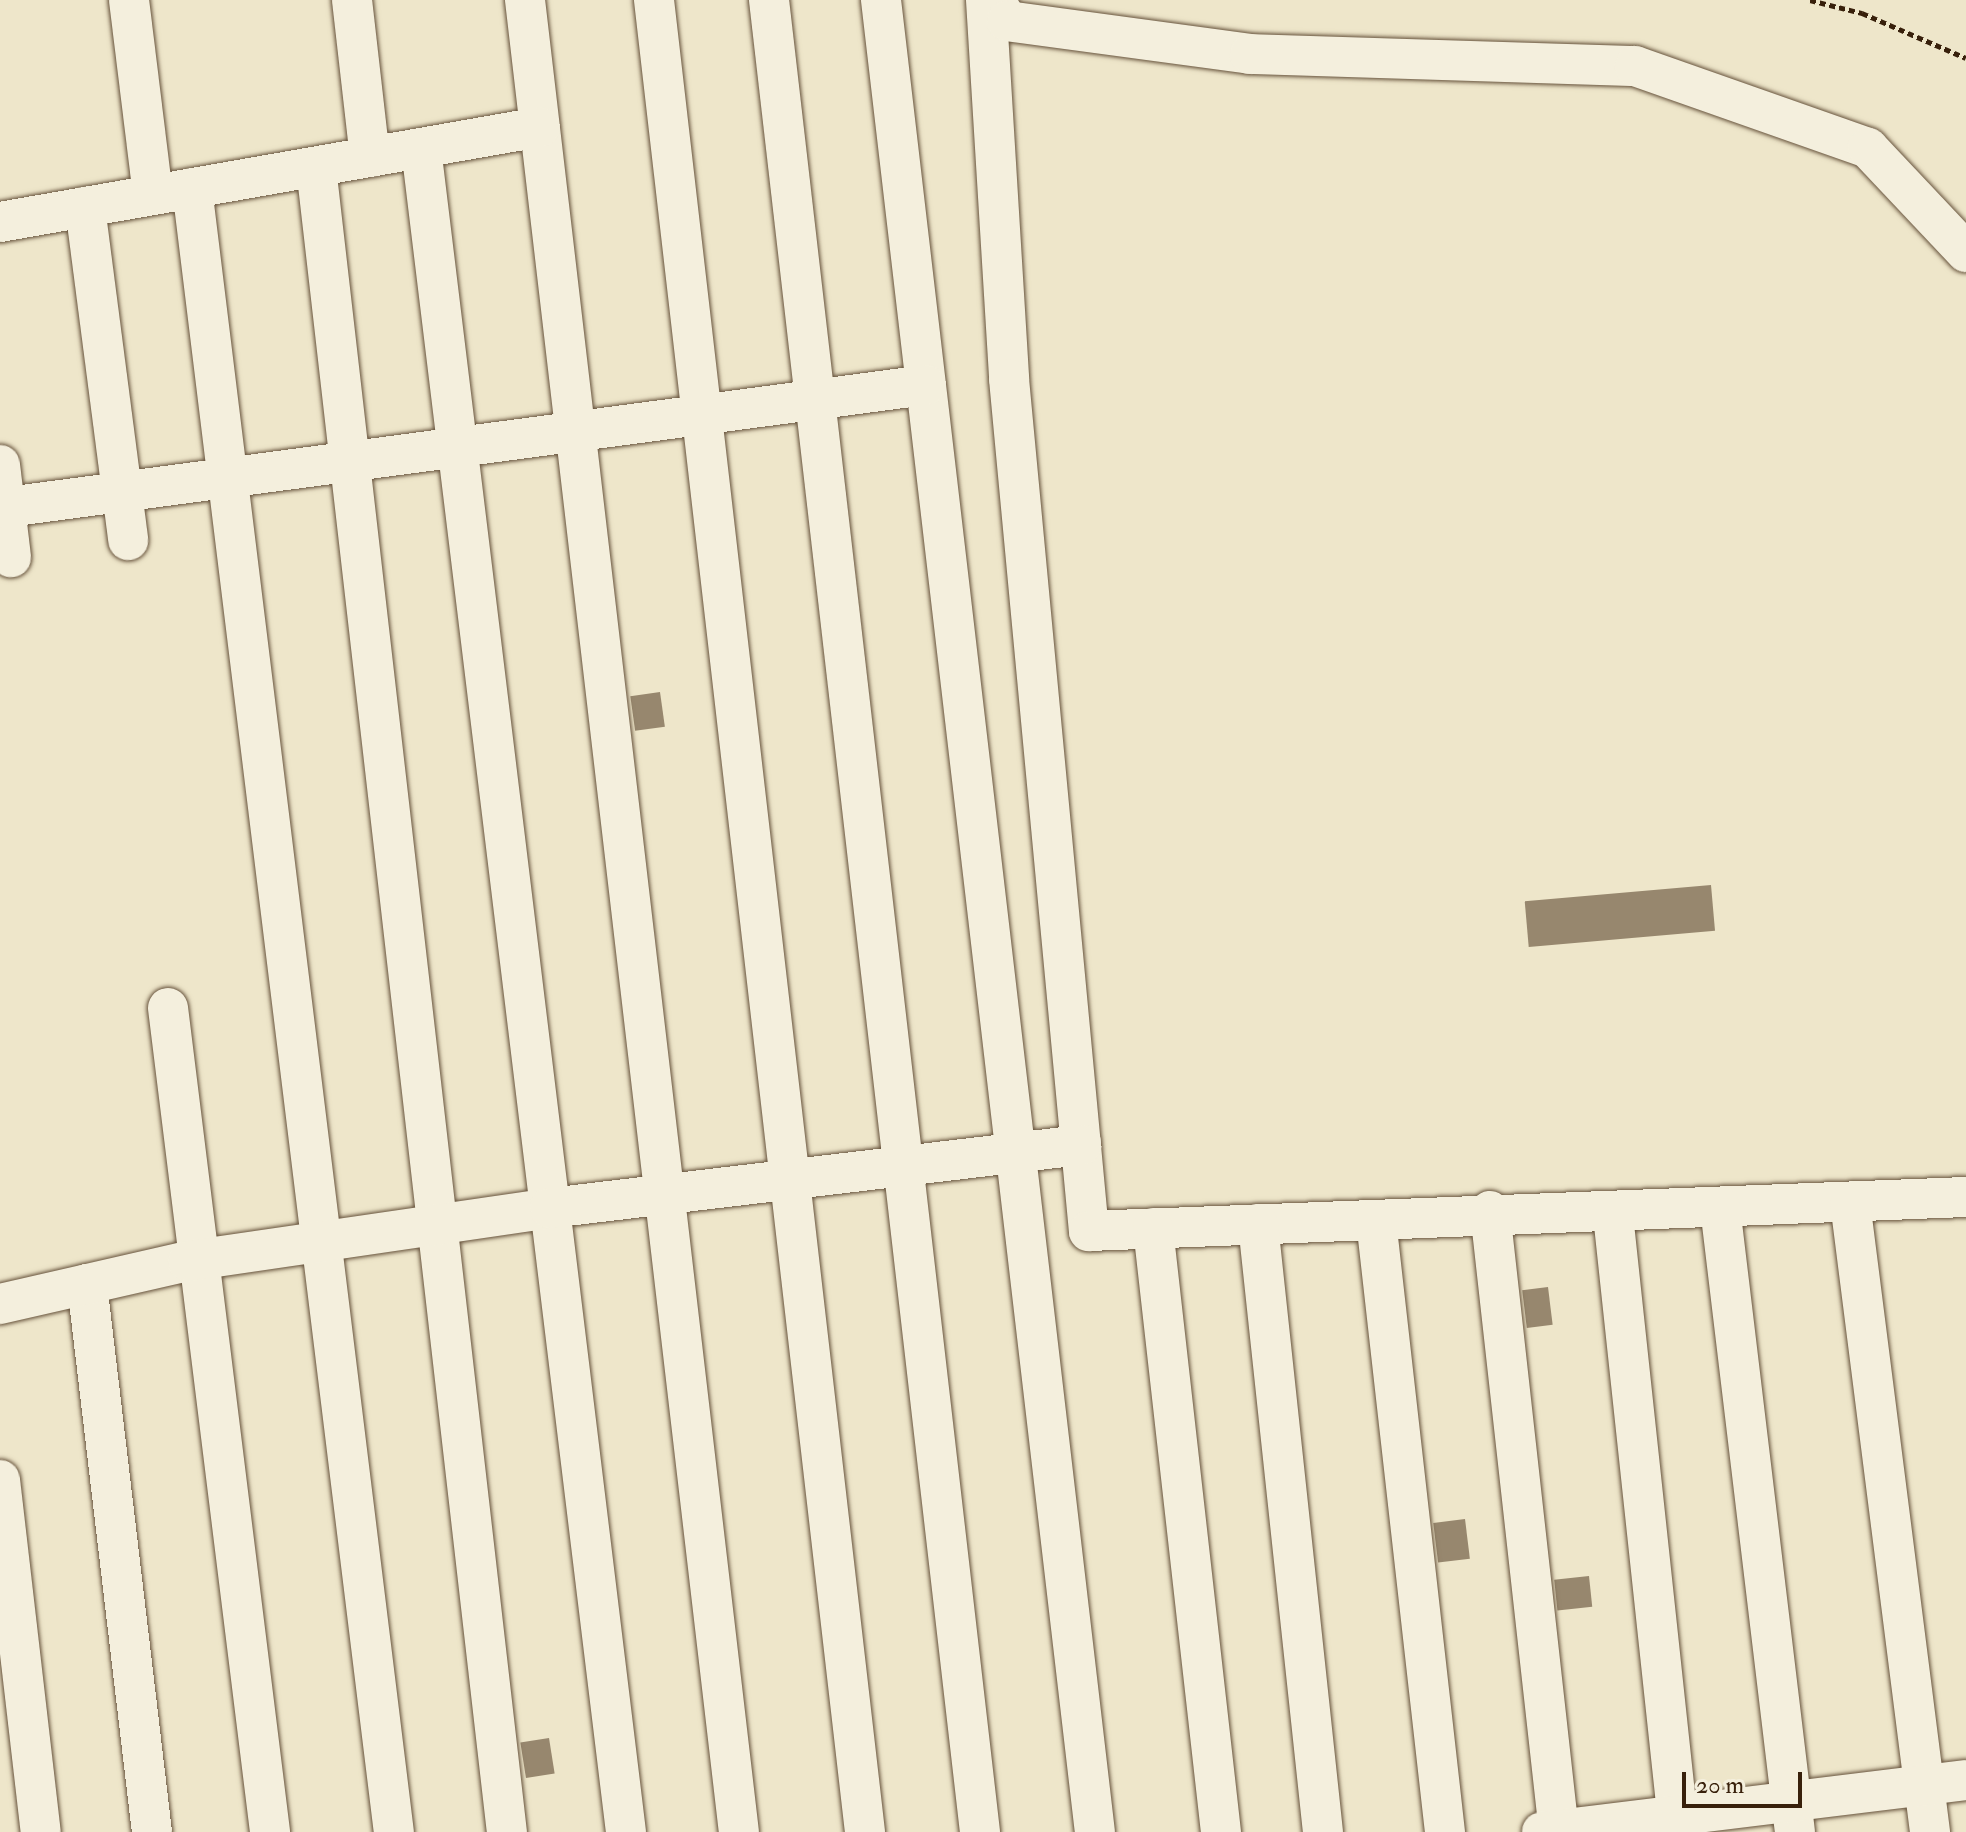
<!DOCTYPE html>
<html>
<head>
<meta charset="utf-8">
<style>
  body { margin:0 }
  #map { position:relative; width:1966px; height:1832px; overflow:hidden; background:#eee6ca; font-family:"IM FELL Double Pica",serif }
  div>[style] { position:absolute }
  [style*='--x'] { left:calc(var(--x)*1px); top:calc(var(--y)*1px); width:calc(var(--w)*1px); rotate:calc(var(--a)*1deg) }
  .building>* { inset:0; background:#97876e; transform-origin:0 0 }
  .path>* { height:5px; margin-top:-2.5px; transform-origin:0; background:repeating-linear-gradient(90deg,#38200b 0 6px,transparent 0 10px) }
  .roads { filter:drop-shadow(0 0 2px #66523b) drop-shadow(0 0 2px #66523b) }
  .street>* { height:40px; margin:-20px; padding:0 20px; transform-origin:20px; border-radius:20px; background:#f4efdd }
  span { translate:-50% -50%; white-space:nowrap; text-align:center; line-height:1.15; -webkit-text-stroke:6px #f4efdd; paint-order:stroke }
  .scale { position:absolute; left:1682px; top:1772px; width:120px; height:36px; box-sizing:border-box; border:4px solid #38200b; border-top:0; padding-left:10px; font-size:24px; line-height:28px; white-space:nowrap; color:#38200b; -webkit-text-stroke:6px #f4efdd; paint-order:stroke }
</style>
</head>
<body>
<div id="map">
  <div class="building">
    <i style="left:660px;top:692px;width:35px;height:30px;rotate:82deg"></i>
    <i style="left:1711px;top:885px;width:46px;height:187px;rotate:85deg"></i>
    <i style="left:1548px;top:1287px;width:38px;height:26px;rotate:83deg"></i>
    <i style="left:1465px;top:1519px;width:40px;height:32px;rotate:83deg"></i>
    <i style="left:1589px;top:1576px;width:31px;height:35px;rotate:84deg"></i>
    <i style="left:549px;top:1738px;width:36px;height:29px;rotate:81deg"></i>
  </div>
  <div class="path">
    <i style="--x:1810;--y:0;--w:54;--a:14"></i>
    <i style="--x:1862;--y:13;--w:113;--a:23.4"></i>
  </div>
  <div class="roads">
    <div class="street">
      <i style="--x:129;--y:0;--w:196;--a:83"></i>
      <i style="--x:352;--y:0;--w:158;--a:83.5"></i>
      <i style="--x:525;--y:0;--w:1844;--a:83.34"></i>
      <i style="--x:654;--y:0;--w:1844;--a:83.43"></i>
      <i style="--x:769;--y:0;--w:1844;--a:83.43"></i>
      <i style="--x:881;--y:0;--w:1844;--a:83.34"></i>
      <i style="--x:986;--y:0;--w:380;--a:86.5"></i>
      <i style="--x:1009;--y:379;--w:856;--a:84.64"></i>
      <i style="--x:1089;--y:1231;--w:878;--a:-2.22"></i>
      <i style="--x:995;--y:0;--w:24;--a:60"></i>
      <i style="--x:1007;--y:21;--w:245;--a:7.7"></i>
      <i style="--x:1250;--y:54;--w:385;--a:1.8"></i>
      <i style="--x:1635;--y:66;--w:247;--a:19.4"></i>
      <i style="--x:1868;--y:148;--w:143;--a:46.7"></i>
      <i style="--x:421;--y:148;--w:1696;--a:83.06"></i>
      <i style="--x:316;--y:167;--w:1676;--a:83.46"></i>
      <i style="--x:192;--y:188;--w:1656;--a:83"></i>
      <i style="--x:85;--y:207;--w:336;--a:82.6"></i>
      <i style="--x:0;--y:222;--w:548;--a:-9.98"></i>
      <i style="--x:0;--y:465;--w:93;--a:83.2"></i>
      <i style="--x:0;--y:508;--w:934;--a:-7.57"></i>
      <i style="--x:168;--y:1008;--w:830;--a:82.94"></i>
      <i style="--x:1850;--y:1202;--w:635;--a:82.76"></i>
      <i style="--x:1720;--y:1207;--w:629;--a:83.16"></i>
      <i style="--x:1490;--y:1211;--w:625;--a:83.66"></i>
      <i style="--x:1613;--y:1215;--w:621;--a:83.89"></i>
      <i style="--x:1376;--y:1220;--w:616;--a:83.57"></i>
      <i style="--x:1258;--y:1224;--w:611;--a:83.9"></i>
      <i style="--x:1153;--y:1228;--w:608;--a:83.58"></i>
      <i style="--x:87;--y:1284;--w:552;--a:83.24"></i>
      <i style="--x:0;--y:1304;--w:193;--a:-12.9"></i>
      <i style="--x:188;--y:1261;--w:366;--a:-8.3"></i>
      <i style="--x:550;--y:1208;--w:535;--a:-6.77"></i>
      <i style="--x:0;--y:1480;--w:354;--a:83.4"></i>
      <i style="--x:1542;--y:1832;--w:427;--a:-7"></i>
    </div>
  </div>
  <div class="scale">20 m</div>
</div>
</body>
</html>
